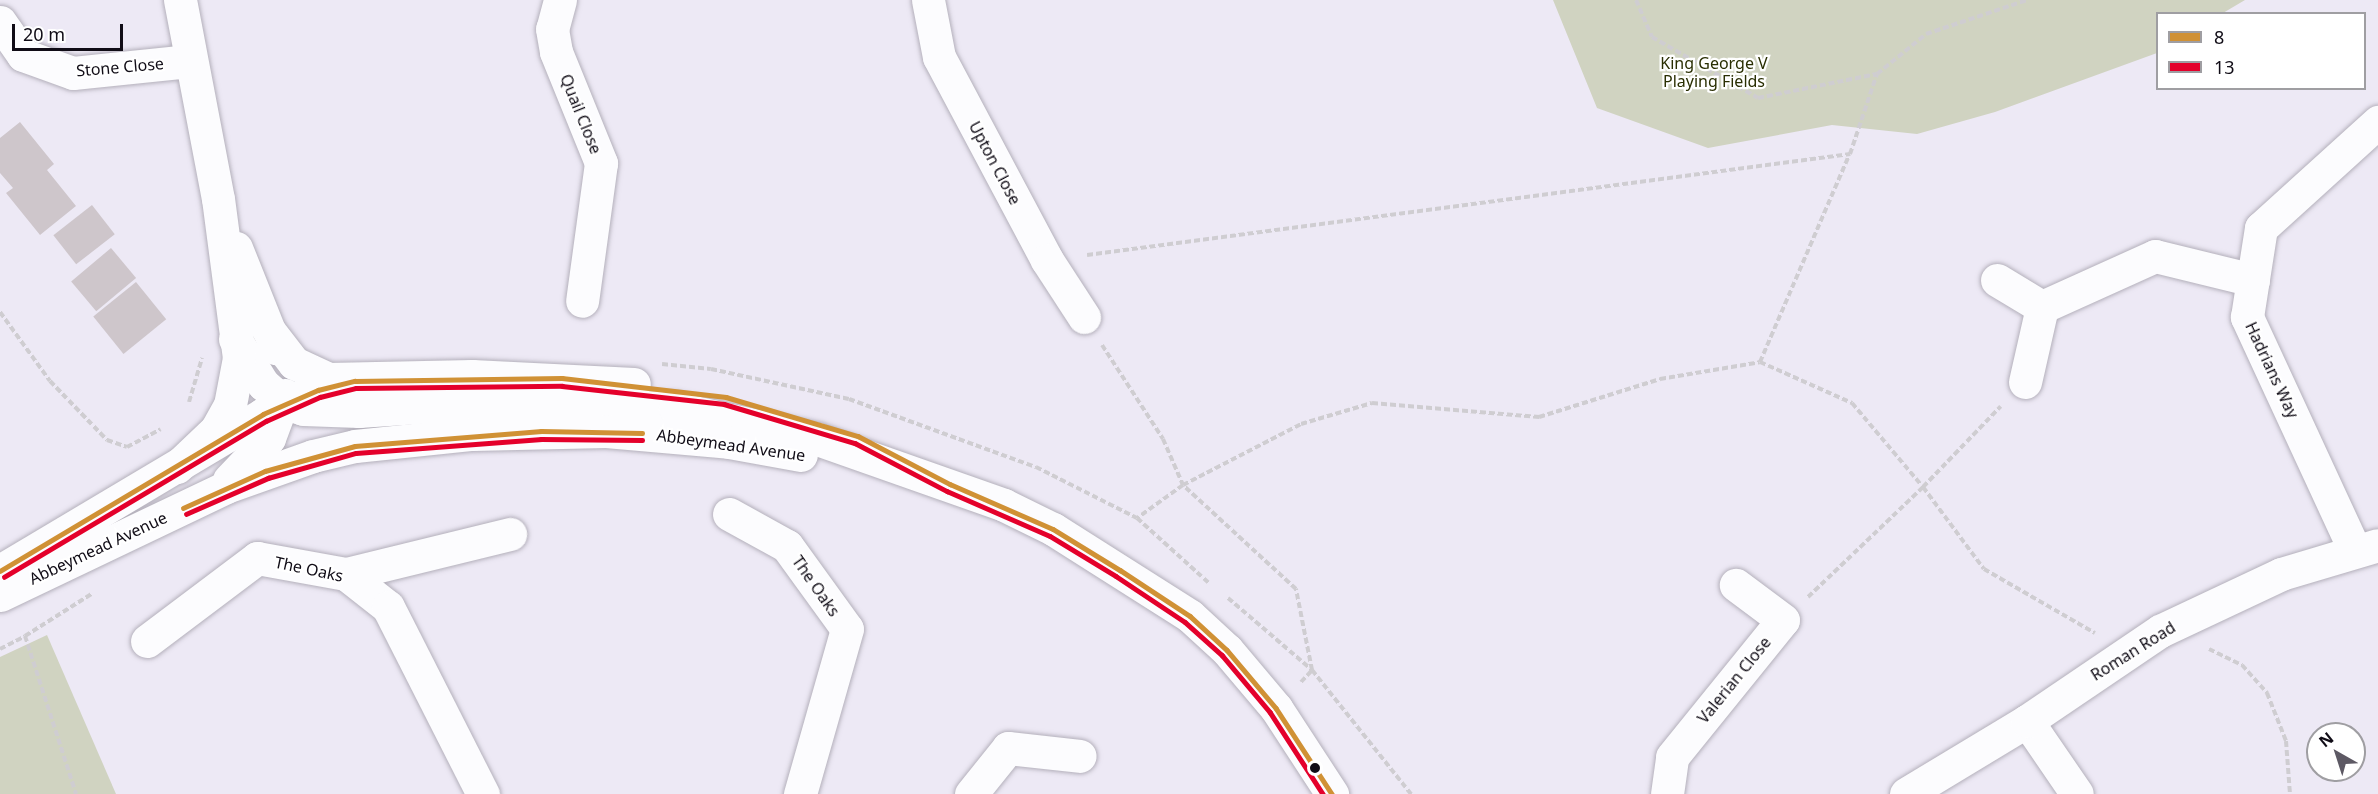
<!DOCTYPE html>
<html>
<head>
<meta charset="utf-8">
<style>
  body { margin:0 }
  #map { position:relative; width:2378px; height:794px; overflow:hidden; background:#ede9f5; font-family:"Noto Sans",sans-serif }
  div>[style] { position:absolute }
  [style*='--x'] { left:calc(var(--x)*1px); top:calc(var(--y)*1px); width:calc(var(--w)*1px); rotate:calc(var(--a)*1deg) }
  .green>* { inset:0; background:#d0d3c1 }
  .building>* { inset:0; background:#cec6cb; transform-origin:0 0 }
  .path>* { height:4px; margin-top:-2px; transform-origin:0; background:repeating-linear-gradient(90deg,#cfcdd1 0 6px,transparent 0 9px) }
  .roads { filter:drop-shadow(0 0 2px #b4b0bb) drop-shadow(0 0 2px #b4b0bb) }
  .street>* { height:33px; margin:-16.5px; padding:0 16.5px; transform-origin:16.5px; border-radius:16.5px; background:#fcfcfe }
  .secondary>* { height:33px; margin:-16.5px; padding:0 16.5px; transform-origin:16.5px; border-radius:16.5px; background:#fcfcfe }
  .bus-1>* { height:4.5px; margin:-2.25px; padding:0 2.25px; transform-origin:2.25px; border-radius:2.25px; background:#d09135 }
  .bus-2>* { height:4.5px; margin:-2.25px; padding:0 2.25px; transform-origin:2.25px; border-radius:2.25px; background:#e4002b }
  .dots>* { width:16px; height:16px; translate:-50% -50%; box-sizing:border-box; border:3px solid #fff; border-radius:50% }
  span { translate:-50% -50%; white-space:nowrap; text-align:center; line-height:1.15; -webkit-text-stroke:4.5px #fff; paint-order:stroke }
  .park-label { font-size:16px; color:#292e02 }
  .street-label { font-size:16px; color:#100c16 }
  .legend { position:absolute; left:2156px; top:12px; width:210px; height:78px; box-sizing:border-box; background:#fff; border:2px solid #9f9ea2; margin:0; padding:8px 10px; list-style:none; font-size:18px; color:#100c16 }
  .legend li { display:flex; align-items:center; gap:12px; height:30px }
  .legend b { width:30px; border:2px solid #9f9ea2 }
  .north { position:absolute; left:2306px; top:722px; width:60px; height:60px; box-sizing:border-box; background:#fff; border:2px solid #9f9ea2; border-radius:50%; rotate:321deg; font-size:16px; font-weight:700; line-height:24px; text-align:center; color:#100c16 }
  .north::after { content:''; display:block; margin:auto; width:21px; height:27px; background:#5d5964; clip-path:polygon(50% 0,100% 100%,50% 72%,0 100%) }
  .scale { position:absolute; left:12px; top:24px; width:111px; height:27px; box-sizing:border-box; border:3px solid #100c16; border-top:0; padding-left:8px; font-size:18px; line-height:21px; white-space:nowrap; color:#100c16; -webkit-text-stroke:4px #fff; paint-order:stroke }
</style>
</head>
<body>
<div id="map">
  <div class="green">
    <i style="clip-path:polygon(1553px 0,2245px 0,2223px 13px,2158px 14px,2157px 53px,1995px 112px,1917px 134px,1832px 125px,1708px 148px,1597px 108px)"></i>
    <i style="clip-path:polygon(47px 635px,116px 794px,0 794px,0 657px)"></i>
  </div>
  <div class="building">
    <i style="clip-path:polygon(20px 122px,54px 164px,47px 170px,76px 206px,40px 235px,6px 193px,13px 188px,0 173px,0 138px)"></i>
    <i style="left:92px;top:205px;width:37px;height:49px;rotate:52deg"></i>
    <i style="left:111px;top:248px;width:39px;height:52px;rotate:50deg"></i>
    <i style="left:136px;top:282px;width:48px;height:55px;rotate:51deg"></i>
  </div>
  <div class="path">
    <i style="--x:1636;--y:0;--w:40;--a:66.6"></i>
    <i style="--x:1652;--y:37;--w:122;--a:29.9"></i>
    <i style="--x:1758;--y:98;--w:121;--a:-11.4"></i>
    <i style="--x:1877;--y:74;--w:63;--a:-39.2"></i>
    <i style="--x:1926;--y:34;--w:107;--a:-18.6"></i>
    <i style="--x:1087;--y:255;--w:770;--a:-7.54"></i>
    <i style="--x:1850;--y:154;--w:84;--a:-71.4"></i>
    <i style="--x:0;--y:312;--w:85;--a:54.1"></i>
    <i style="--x:50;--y:381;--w:82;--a:46"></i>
    <i style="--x:107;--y:440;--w:21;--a:19"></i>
    <i style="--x:127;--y:447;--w:38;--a:-28"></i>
    <i style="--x:1102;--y:345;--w:112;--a:57"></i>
    <i style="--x:1163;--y:439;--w:50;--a:66.5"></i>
    <i style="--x:1183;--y:485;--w:57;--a:144.3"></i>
    <i style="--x:1760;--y:362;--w:225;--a:-66.7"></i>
    <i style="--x:662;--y:364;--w:49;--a:5.8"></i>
    <i style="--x:711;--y:369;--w:141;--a:12.3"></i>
    <i style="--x:849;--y:399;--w:199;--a:20"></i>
    <i style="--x:1036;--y:467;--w:113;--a:26.8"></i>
    <i style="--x:1137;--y:518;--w:98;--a:42.1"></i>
    <i style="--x:189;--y:402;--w:46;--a:-73.5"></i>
    <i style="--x:1808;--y:597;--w:159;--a:-43.7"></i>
    <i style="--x:1923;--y:487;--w:102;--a:53.4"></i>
    <i style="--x:1984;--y:569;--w:128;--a:30"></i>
    <i style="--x:1228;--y:598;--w:111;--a:40.6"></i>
    <i style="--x:1312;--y:670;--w:159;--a:51.4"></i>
    <i style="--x:25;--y:636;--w:80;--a:-32.3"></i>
    <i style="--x:0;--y:649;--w:28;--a:-27"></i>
    <i style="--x:25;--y:636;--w:166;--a:72.1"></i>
    <i style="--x:2209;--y:649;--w:37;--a:26"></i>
    <i style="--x:2242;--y:665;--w:38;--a:48"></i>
    <i style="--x:2267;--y:693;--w:52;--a:68.4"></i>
    <i style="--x:2286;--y:741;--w:53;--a:85.7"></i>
    <i style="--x:1301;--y:682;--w:16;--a:-47"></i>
    <i style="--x:1312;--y:670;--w:83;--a:-101.2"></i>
    <i style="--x:1296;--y:589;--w:154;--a:-137.4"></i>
    <i style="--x:1183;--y:485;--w:133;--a:-27.3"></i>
    <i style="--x:1301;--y:424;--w:74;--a:-16.5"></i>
    <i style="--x:1372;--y:403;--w:168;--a:4.8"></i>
    <i style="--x:1539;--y:417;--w:127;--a:-17.4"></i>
    <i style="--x:1660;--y:379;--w:101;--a:-9.6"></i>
    <i style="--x:1760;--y:362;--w:101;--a:24"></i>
    <i style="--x:1852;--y:403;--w:110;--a:49.8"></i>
    <i style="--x:1923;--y:487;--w:112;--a:-46.1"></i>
  </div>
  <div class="roads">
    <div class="street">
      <i style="--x:560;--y:0;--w:30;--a:105"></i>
      <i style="--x:552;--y:29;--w:23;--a:80"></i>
      <i style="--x:556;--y:52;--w:120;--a:67.9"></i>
      <i style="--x:601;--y:163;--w:139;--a:97.8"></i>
      <i style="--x:928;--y:0;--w:58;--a:79.1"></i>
      <i style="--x:939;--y:57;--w:230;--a:62"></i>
      <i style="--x:1047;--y:260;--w:68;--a:57"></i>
      <i style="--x:0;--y:22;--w:40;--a:55.1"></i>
      <i style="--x:23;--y:55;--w:53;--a:19.8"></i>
      <i style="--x:73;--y:73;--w:117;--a:-5.9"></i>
      <i style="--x:1997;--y:280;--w:52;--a:31"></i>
      <i style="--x:2025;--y:382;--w:77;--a:-77.2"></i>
      <i style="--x:2042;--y:307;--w:124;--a:-24.3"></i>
      <i style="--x:2155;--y:256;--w:101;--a:13.8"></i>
      <i style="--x:729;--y:514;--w:66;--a:28.9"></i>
      <i style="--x:787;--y:546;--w:102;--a:54.1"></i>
      <i style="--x:847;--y:629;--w:172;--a:105.9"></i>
      <i style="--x:2355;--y:551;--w:258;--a:-114.8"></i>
      <i style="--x:2247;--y:317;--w:90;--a:-81.1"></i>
      <i style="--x:2261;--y:228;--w:158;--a:-42.2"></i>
      <i style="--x:346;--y:574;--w:169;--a:-13.7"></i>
      <i style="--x:147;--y:641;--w:138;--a:-37"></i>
      <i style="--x:257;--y:558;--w:90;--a:10.2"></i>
      <i style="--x:346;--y:574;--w:53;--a:38.2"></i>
      <i style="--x:388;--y:607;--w:210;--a:63.1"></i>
      <i style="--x:2027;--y:721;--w:88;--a:55.6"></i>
      <i style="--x:971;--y:794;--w:59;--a:-51.2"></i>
      <i style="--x:1008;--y:748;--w:72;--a:6.3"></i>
      <i style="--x:1667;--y:794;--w:37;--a:-82"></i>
      <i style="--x:1672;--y:757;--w:176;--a:-51"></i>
      <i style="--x:1783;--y:620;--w:59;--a:-143.3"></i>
      <i style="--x:1906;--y:794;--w:141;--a:-31.1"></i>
      <i style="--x:2027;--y:721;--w:161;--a:-34.1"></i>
      <i style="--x:2160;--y:631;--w:134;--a:-25.2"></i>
      <i style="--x:2281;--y:574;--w:101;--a:-16.6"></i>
    </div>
    <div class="secondary">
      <i style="--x:236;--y:248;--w:108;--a:68.2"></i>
      <i style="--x:267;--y:328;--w:44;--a:52.4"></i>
      <i style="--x:294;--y:363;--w:38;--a:25"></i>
      <i style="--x:328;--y:379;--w:144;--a:-1.2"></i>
      <i style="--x:472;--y:376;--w:162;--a:2.8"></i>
      <i style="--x:235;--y:339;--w:53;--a:58.1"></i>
      <i style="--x:263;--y:384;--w:29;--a:41"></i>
      <i style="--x:285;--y:403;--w:19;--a:18"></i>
      <i style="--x:303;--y:409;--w:56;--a:2"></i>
      <i style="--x:359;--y:411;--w:132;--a:-3.9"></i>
      <i style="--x:491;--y:402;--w:184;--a:1.9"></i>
      <i style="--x:675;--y:408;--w:145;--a:12.3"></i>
      <i style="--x:817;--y:439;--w:198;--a:19.4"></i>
      <i style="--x:1004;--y:505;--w:55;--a:26.1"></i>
      <i style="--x:1053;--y:529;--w:162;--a:32.4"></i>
      <i style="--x:1190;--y:616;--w:50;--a:42.6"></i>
      <i style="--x:1227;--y:650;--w:76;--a:49.8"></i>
      <i style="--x:1276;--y:708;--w:103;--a:56.9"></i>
      <i style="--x:177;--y:467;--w:54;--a:-43.5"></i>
      <i style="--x:216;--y:430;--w:29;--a:-61"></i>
      <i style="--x:230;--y:405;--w:48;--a:-79.2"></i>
      <i style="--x:239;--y:358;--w:160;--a:-97.5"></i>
      <i style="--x:218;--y:199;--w:203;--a:-100.8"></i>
      <i style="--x:229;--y:480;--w:58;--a:-46.4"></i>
      <i style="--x:269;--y:438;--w:46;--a:-69.6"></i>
      <i style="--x:0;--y:571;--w:306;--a:-30.8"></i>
      <i style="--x:263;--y:414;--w:43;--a:-24.8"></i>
      <i style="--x:0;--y:595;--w:250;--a:-25.5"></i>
      <i style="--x:226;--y:487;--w:92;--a:-19.6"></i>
      <i style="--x:313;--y:456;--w:43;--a:-13.4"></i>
      <i style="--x:355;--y:446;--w:118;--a:-5.9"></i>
      <i style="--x:472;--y:434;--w:134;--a:-1.3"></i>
      <i style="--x:606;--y:431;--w:123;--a:5.1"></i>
      <i style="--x:729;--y:442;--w:73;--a:10.2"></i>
    </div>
  </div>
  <div class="bus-1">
    <i style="--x:183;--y:508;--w:90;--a:-24.3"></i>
    <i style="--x:265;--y:471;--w:93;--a:-15.5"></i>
    <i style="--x:355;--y:446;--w:187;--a:-4.6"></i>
    <i style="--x:541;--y:431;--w:101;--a:1.1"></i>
    <i style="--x:0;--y:571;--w:306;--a:-30.8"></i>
    <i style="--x:263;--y:414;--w:60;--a:-23.6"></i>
    <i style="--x:318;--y:390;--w:38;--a:-14"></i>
    <i style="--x:355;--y:381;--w:207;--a:-0.8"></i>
    <i style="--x:562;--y:378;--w:165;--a:6.6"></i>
    <i style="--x:726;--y:397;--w:138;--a:16.5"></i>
    <i style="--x:858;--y:436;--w:104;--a:27.6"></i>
    <i style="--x:950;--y:484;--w:112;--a:23.6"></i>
    <i style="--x:1053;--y:529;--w:79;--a:31.5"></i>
    <i style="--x:1120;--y:570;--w:84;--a:33.3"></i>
    <i style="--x:1190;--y:616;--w:50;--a:42.6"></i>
    <i style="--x:1227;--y:650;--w:76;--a:49.8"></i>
    <i style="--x:1276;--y:708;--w:103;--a:56.9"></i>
  </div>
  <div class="bus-2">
    <i style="--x:186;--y:514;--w:90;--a:-23.7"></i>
    <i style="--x:268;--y:478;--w:91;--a:-15.9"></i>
    <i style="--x:356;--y:453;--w:186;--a:-4.3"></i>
    <i style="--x:541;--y:439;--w:101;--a:0.6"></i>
    <i style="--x:4;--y:577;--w:305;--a:-30.8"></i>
    <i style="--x:266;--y:421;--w:59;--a:-24"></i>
    <i style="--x:320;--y:397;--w:37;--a:-14"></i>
    <i style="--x:356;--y:388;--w:206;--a:-0.6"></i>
    <i style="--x:562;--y:386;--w:163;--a:6.3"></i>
    <i style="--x:724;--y:404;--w:137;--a:16.6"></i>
    <i style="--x:855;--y:443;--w:104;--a:27.6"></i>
    <i style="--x:947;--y:491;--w:112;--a:23.6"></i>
    <i style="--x:1050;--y:536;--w:77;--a:31.2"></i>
    <i style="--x:1116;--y:576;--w:83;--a:33.7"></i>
    <i style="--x:1185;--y:622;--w:50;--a:41.7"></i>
    <i style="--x:1222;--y:655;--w:75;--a:49.9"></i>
    <i style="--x:1270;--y:712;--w:98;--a:57.1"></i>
  </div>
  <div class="dots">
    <i style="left:1315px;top:768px;background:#100c16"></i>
  </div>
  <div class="park-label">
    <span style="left:1714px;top:72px">King George V<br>Playing Fields</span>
  </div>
  <div class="street-label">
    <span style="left:120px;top:67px;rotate:-5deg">Stone Close</span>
    <span style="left:581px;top:114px;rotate:68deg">Quail Close</span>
    <span style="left:995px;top:163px;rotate:62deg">Upton Close</span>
    <span style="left:2272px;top:370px;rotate:65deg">Hadrians Way</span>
    <span style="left:731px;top:445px;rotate:8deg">Abbeymead Avenue</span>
    <span style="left:98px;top:548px;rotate:-25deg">Abbeymead Avenue</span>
    <span style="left:309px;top:569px;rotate:12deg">The Oaks</span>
    <span style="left:816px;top:586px;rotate:55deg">The Oaks</span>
    <span style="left:2133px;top:651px;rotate:-32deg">Roman Road</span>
    <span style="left:1734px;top:680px;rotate:-51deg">Valerian Close</span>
  </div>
  <ul class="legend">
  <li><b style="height:8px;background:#d09135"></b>8</li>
  <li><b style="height:8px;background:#e4002b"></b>13</li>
  </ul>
  <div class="north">N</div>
  <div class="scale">20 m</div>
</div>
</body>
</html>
